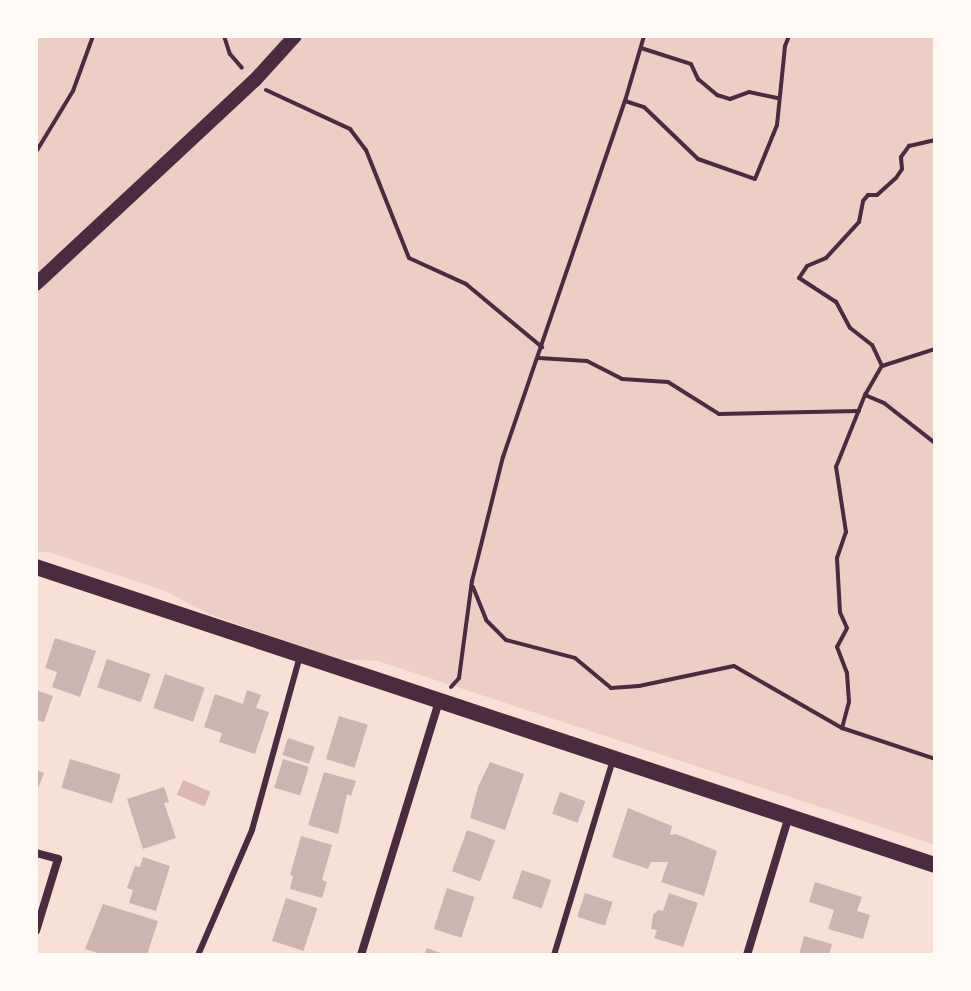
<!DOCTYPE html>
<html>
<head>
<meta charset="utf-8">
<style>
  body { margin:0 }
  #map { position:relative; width:971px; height:991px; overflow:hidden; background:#f7e1d7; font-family:"Roboto Condensed",sans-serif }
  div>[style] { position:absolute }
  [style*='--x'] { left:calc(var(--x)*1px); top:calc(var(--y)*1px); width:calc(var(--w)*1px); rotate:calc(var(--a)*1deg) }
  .green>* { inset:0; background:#ebcfc5 }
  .water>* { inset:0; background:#dcb8b0; transform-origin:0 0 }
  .building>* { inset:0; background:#ccb4b1; transform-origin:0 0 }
  .path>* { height:4px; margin:-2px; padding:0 2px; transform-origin:2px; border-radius:2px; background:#4a2c40 }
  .service>* { height:6px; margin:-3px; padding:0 3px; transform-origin:3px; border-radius:3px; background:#4a2c40 }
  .minor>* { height:8px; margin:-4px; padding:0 4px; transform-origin:4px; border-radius:4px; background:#4a2c40 }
  .tertiary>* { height:14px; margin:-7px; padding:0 7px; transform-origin:7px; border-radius:7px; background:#4a2c40 }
  .secondary>* { height:16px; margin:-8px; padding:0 8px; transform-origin:8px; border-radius:8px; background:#4a2c40 }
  span { translate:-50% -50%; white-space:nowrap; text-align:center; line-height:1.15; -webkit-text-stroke:8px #fffaf5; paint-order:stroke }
  .frame { position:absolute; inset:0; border:38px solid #fffaf5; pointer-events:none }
</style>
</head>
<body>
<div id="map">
  <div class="green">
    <i style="clip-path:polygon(36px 36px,935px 36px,935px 845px,378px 661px,336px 659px,209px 614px,165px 591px,49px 552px,36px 552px)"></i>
  </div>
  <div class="water">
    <i style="left:183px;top:780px;width:30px;height:16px;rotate:23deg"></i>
  </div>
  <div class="building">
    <i style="clip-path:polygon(55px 638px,96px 651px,80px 697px,52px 687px,57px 672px,45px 668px)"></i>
    <i style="left:107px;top:659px;width:46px;height:30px;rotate:19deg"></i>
    <i style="left:165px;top:674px;width:42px;height:36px;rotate:19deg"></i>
    <i style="clip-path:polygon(36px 690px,53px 696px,44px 722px,36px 720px)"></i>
    <i style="clip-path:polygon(247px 690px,261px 695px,256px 708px,269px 712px,255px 754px,219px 742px,222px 733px,204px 727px,215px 694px,243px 704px)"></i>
    <i style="left:339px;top:716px;width:30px;height:45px;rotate:17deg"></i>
    <i style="left:288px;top:738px;width:28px;height:18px;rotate:18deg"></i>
    <i style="left:70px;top:759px;width:53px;height:30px;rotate:17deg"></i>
    <i style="left:283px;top:759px;width:27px;height:30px;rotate:17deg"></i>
    <i style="clip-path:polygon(490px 762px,524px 774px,505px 830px,470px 818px,478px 787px)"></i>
    <i style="clip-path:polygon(36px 770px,44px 773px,36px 793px)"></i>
    <i style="clip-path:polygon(324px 772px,356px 781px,351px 796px,347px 794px,338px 834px,308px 825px)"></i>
    <i style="clip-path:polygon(164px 787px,169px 802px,164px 803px,176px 838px,143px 849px,127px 799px)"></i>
    <i style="left:560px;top:792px;width:27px;height:23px;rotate:20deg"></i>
    <i style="clip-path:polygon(628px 808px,672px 826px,670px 835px,676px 834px,717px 851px,704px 896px,661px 882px,668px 862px,651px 862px,648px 869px,612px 857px)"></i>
    <i style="left:467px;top:830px;width:30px;height:44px;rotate:20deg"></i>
    <i style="clip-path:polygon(301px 836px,332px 845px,322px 880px,327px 882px,322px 898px,290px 889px,293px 876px,290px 875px)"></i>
    <i style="clip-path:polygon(143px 857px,170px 866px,156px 911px,129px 903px,133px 890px,127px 888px,135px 866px,140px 867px)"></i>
    <i style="left:522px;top:870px;width:31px;height:30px;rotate:19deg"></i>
    <i style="clip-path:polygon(815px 882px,862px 897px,857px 911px,870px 915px,863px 939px,828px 929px,834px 910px,809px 902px)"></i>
    <i style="left:447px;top:888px;width:29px;height:43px;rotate:18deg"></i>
    <i style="left:585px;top:893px;width:29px;height:25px;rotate:18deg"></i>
    <i style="clip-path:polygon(669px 893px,698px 903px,683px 947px,654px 938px,657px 930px,651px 929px,653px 915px,658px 910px,663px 911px)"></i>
    <i style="left:286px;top:898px;width:33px;height:45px;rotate:18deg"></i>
    <i style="clip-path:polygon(103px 904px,158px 921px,147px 955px,104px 955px,85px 949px)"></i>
    <i style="clip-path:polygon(804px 936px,832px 944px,829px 955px,799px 955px)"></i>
    <i style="clip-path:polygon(427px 948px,446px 955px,424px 955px)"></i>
  </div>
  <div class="path">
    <i style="--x:224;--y:36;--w:19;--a:72"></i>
    <i style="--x:230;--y:54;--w:18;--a:49"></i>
    <i style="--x:641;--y:48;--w:52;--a:17.7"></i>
    <i style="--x:691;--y:64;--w:17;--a:65"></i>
    <i style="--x:698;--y:79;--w:25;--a:40"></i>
    <i style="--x:717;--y:95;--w:14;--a:17"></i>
    <i style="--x:730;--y:99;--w:20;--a:-20"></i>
    <i style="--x:749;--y:92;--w:30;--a:12"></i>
    <i style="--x:266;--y:90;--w:93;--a:24.9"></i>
    <i style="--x:350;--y:129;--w:26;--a:53"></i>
    <i style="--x:366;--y:150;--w:116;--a:68.3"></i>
    <i style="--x:409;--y:258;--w:63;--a:24.5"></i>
    <i style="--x:466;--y:284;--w:99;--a:39.7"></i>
    <i style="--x:625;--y:101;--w:20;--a:18"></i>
    <i style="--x:644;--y:107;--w:75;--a:43.9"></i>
    <i style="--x:698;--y:159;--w:60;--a:19.3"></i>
    <i style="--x:755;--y:179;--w:58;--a:-67.8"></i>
    <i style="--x:777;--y:125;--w:79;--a:-84.2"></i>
    <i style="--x:785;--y:46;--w:11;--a:-68"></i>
    <i style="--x:36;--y:152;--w:71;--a:-58.8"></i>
    <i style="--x:73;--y:91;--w:59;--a:-70"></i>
    <i style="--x:539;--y:358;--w:48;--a:3.6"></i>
    <i style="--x:587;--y:361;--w:39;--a:27"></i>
    <i style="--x:622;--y:379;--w:46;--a:3.7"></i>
    <i style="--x:668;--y:382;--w:60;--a:32.1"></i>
    <i style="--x:719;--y:414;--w:140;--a:-1.2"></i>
    <i style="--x:882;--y:366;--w:56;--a:-17.8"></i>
    <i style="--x:865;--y:395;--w:21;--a:23"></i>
    <i style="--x:884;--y:403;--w:65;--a:38.1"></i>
    <i style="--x:473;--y:587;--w:35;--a:68"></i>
    <i style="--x:486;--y:620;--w:28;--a:45"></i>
    <i style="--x:506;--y:640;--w:71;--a:14.6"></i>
    <i style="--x:575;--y:658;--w:47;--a:39.8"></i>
    <i style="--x:611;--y:688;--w:28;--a:-4"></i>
    <i style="--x:639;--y:686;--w:97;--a:-11.9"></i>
    <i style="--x:734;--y:666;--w:125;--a:29.9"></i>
    <i style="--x:842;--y:728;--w:98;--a:18.4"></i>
    <i style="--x:451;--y:687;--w:12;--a:-48"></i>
    <i style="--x:459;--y:678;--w:98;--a:-82.4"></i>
    <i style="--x:472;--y:581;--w:128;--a:-76"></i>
    <i style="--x:503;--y:457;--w:376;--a:-71.1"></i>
    <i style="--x:625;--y:101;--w:68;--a:-73.7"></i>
    <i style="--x:842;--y:728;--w:27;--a:-75"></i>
    <i style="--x:849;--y:702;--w:29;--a:-94"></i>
    <i style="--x:847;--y:673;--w:28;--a:-111"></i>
    <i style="--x:837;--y:647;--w:21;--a:-62"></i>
    <i style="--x:847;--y:628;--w:17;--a:-114"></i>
    <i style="--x:840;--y:612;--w:54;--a:-93.2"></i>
    <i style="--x:837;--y:558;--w:28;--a:-71"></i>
    <i style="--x:846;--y:532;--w:66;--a:-98.7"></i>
    <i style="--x:836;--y:467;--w:78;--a:-68.1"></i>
    <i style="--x:865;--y:395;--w:34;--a:-60"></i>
    <i style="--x:882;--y:366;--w:23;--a:-115"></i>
    <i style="--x:872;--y:345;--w:28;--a:-142"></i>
    <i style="--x:850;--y:328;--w:30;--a:-118"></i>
    <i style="--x:836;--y:302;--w:44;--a:-147"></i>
    <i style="--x:799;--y:278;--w:14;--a:-56"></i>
    <i style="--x:807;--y:266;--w:21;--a:-23"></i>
    <i style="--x:826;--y:258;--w:49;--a:-47.5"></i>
    <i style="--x:859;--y:222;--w:21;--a:-79"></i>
    <i style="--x:863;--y:201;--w:8;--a:-50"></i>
    <i style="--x:868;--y:195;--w:9;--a:0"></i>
    <i style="--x:877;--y:195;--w:25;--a:-42"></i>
    <i style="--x:896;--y:178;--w:11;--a:-56"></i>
    <i style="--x:902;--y:169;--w:12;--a:-95"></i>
    <i style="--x:901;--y:157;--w:14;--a:-54"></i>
    <i style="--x:909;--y:146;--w:27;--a:-13"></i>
  </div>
  <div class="service">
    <i style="--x:198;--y:955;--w:136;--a:-66.6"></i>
    <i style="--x:252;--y:830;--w:180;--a:-74.6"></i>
    <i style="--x:554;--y:955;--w:205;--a:-73.2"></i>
  </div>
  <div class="minor">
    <i style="--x:36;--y:853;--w:23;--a:15"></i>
    <i style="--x:58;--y:859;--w:75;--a:107"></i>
    <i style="--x:361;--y:955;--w:266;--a:-72.9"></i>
    <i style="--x:747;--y:955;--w:145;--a:-73.2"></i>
  </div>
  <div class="tertiary">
    <i style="--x:36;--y:284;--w:299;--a:-43"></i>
    <i style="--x:255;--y:80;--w:59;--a:-47.7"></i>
  </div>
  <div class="secondary">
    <i style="--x:36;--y:567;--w:947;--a:18.34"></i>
  </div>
  <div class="frame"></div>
</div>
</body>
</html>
